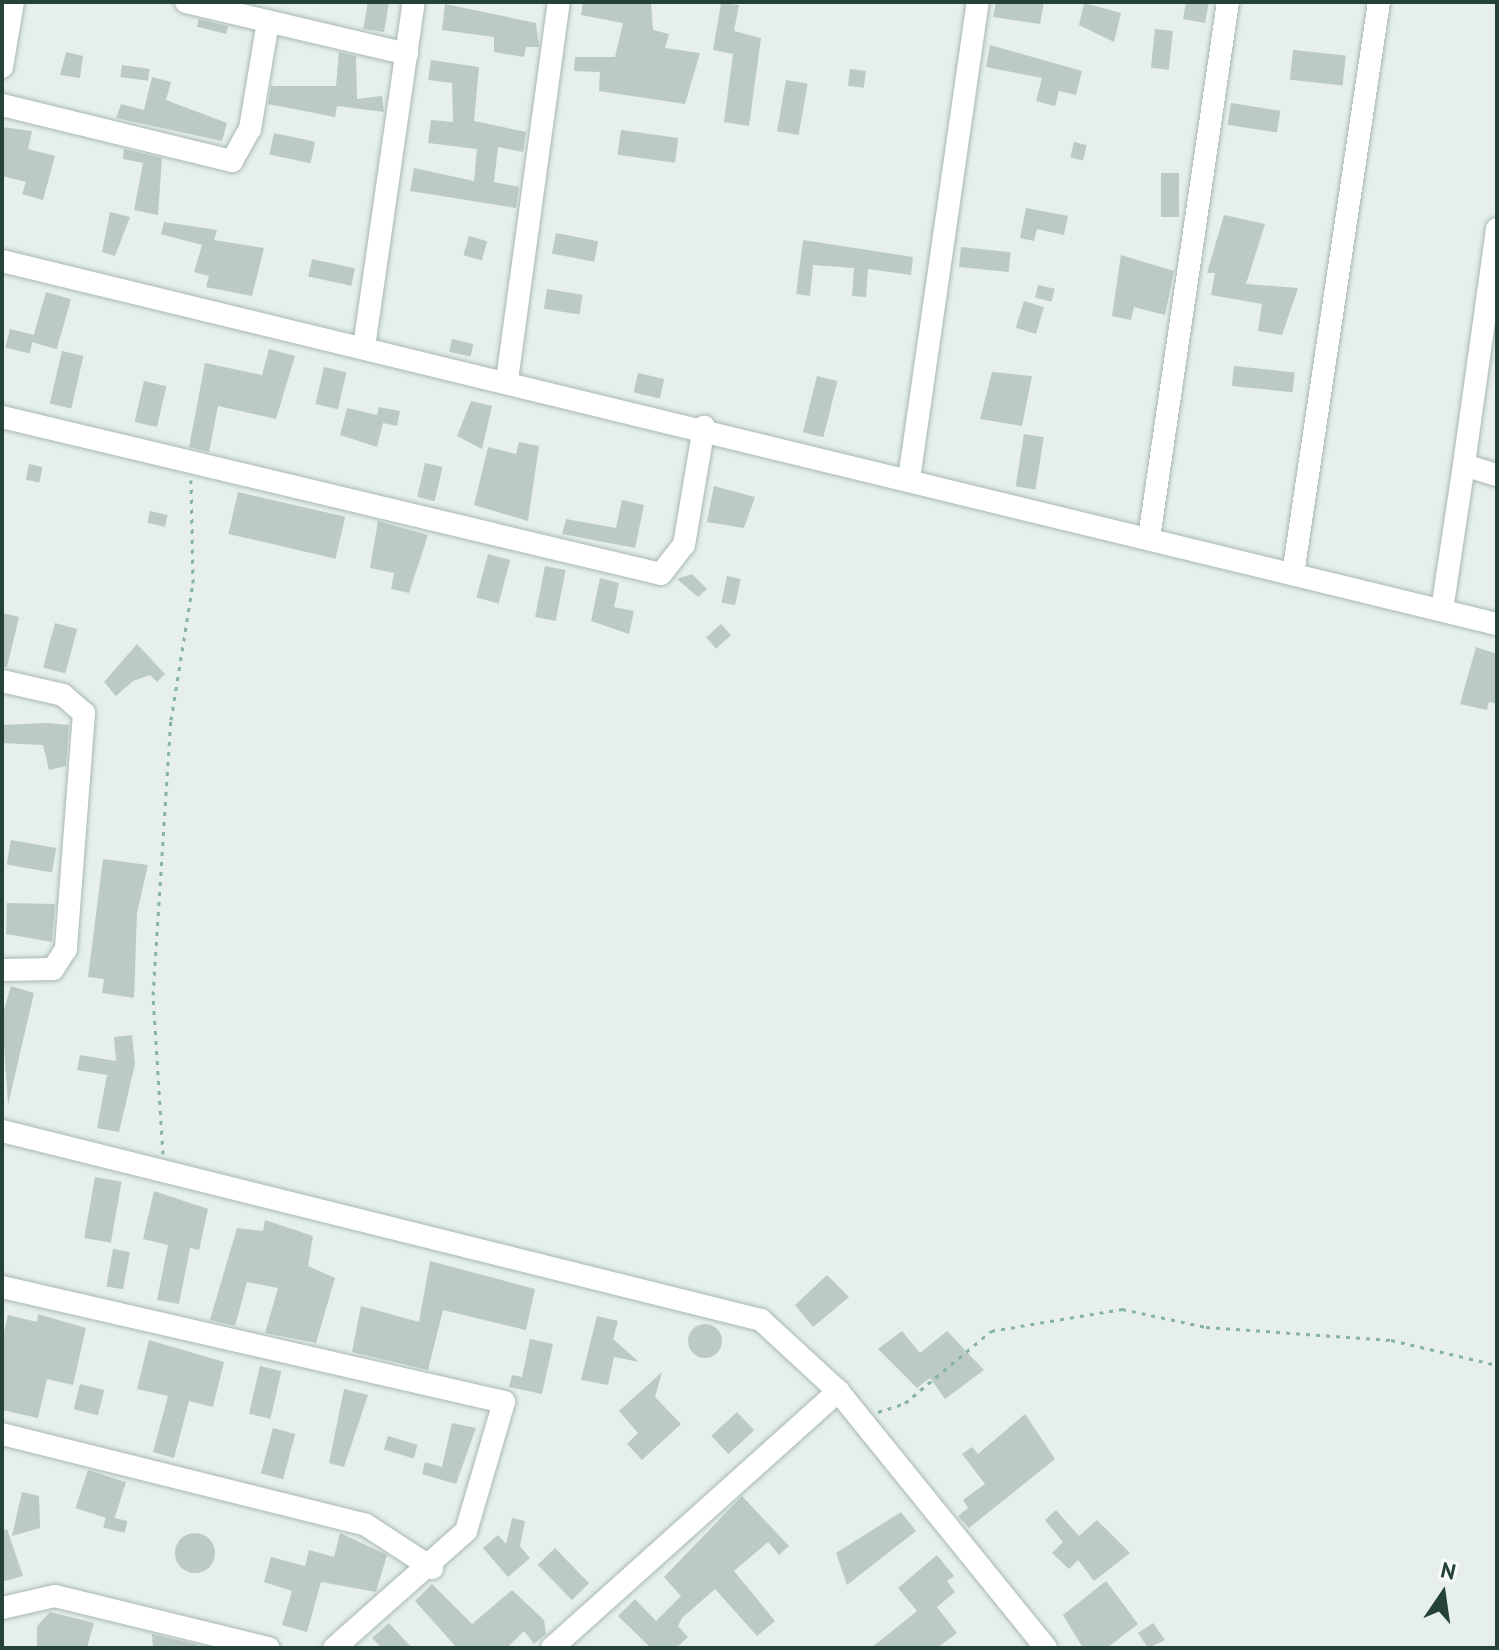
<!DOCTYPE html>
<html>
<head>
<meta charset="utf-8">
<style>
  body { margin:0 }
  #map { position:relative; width:1499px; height:1650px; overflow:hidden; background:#e6efeb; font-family:"PT Sans",sans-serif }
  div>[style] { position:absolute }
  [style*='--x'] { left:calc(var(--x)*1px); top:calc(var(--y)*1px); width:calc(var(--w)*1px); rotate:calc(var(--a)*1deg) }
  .building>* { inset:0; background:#bbcac4; transform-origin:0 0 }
  .round { border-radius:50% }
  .path>* { height:3px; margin-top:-1.5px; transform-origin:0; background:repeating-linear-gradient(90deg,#86b3a5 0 4px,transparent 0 10px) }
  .roads { filter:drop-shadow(0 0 2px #a8b8b2) drop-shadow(0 0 2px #a8b8b2) }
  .minor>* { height:22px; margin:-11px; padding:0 11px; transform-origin:11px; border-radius:11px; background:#fff }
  span { translate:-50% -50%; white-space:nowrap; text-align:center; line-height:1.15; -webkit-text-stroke:6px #f7fbf9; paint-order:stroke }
  .frame { position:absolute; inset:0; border:4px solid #24423a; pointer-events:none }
  .north { position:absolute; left:1403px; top:1554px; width:80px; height:80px; -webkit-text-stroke:6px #f7fbf9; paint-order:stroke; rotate:13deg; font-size:22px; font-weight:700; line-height:32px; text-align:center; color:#24423a }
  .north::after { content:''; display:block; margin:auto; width:28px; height:36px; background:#24423a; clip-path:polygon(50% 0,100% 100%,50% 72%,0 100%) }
</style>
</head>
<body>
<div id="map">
  <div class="building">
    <i style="clip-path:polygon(368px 2px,389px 2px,384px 32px,363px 29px)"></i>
    <i style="clip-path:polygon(583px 2px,651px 2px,653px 30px,669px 34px,665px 48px,700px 53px,685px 104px,599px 91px,600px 72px,574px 71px,575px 57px,615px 57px,623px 23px,581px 15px)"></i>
    <i style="clip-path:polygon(996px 2px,1044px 2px,1040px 24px,993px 17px)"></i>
    <i style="clip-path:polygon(1186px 2px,1209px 2px,1205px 23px,1183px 19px)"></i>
    <i style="clip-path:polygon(721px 3px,739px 5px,734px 31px,761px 38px,749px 126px,724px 122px,733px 54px,713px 50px)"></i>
    <i style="clip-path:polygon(1084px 3px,1121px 13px,1114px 42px,1079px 25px)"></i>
    <i style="clip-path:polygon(445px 4px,536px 23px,539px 47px,526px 47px,524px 57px,494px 52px,494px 37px,442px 30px)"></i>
    <i style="left:199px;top:19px;width:30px;height:8px;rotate:14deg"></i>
    <i style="left:1155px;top:29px;width:18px;height:39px;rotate:6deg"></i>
    <i style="clip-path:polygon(990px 45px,1082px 71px,1076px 95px,1059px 91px,1055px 106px,1036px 101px,1042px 78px,986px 67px)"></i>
    <i style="left:1293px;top:50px;width:53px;height:30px;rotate:6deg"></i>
    <i style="clip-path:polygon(66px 52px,83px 56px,80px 78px,60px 75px)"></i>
    <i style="clip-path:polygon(339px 52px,356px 56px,357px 99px,382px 96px,384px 112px,337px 106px,335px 117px,268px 104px,271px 86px,336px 86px)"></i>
    <i style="clip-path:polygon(431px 60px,479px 67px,474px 121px,526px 132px,523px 152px,498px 147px,494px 182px,519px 187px,516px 208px,410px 191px,414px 168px,474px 181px,477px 149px,428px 143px,431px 120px,453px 122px,452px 83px,428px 80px)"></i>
    <i style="left:122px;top:65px;width:28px;height:12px;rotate:8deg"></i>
    <i style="left:850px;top:69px;width:16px;height:17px;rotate:7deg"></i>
    <i style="clip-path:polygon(152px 77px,171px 82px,166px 100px,227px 123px,222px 141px,116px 118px,121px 104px,144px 110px)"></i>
    <i style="left:786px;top:80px;width:22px;height:52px;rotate:10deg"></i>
    <i style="left:1231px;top:103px;width:50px;height:22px;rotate:9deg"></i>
    <i style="clip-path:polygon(2px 127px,32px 131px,28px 149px,55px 156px,43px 200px,22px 194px,26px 182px,2px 176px)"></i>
    <i style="left:621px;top:130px;width:58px;height:25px;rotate:8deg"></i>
    <i style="left:274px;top:133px;width:42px;height:22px;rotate:12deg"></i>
    <i style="left:1074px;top:142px;width:13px;height:16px;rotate:13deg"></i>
    <i style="clip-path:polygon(124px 149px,162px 158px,158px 215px,134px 210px,143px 163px,123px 159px)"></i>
    <i style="left:1161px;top:173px;width:18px;height:44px"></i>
    <i style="clip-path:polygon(1026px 208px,1068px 216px,1064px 235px,1037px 229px,1034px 241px,1020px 238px)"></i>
    <i style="clip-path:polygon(110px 212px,130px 217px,115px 256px,102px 252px)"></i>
    <i style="clip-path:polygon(1224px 215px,1265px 224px,1246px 284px,1298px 288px,1282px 335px,1258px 331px,1262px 304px,1211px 295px,1215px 273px,1207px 273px)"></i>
    <i style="clip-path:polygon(164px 222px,217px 230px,214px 240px,264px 248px,252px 296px,206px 287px,209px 276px,194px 272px,202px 245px,161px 234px)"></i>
    <i style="left:556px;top:233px;width:43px;height:21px;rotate:11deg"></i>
    <i style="left:469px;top:236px;width:19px;height:20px;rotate:16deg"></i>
    <i style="clip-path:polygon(803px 240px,913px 257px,911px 275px,868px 269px,866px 297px,852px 296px,854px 268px,813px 265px,810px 296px,796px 294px)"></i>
    <i style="left:961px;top:247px;width:50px;height:20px;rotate:6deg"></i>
    <i style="clip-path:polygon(1121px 255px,1174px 271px,1165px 315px,1134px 307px,1131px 320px,1112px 316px)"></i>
    <i style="left:312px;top:259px;width:44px;height:18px;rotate:12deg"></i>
    <i style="left:1038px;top:285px;width:17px;height:13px;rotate:13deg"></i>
    <i style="left:547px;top:289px;width:36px;height:20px;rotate:9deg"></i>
    <i style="left:46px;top:292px;width:26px;height:52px;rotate:16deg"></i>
    <i style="left:1024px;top:301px;width:21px;height:28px;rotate:17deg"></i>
    <i style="left:10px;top:329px;width:25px;height:19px;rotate:14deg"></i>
    <i style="left:452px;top:339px;width:22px;height:13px;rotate:13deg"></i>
    <i style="clip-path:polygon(269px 349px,295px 356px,276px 419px,218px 406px,209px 452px,189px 447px,205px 363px,262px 375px)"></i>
    <i style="left:62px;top:351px;width:22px;height:54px;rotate:13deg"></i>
    <i style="left:1234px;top:366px;width:61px;height:20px;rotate:6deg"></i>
    <i style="left:324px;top:367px;width:23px;height:38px;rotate:13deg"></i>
    <i style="clip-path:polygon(992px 372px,1032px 376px,1022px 426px,980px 419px)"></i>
    <i style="left:638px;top:373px;width:27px;height:20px;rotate:13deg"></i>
    <i style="left:817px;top:376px;width:21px;height:58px;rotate:14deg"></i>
    <i style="left:144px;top:381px;width:23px;height:42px;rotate:13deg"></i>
    <i style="clip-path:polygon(471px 401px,492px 406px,482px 449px,457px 436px)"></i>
    <i style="clip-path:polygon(379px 407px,400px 411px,397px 426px,383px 423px,377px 447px,340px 435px,347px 408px,377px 415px)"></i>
    <i style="left:1024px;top:434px;width:20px;height:53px;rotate:9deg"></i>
    <i style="clip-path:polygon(519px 442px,539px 446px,528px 521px,474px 505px,488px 447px,516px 454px)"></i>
    <i style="left:425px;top:463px;width:18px;height:35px;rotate:13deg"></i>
    <i style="left:29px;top:464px;width:14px;height:16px;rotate:12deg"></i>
    <i style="clip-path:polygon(714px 486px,755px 497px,744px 528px,707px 522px)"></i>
    <i style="left:238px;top:492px;width:110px;height:43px;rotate:13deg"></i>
    <i style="clip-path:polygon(622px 500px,644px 505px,635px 548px,562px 534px,566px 519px,616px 528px)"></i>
    <i style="left:150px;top:511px;width:18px;height:12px;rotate:13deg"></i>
    <i style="clip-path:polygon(378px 521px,428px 535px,409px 593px,391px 589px,394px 573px,370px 568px)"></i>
    <i style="left:488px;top:554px;width:23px;height:45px;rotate:15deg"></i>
    <i style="left:545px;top:566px;width:21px;height:52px;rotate:11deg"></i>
    <i style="clip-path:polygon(692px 574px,707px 589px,698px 597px,677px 579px)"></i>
    <i style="left:727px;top:576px;width:14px;height:27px;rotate:12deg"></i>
    <i style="clip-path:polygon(600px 578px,619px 583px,614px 607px,634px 611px,629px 634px,591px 621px)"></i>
    <i style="clip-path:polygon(2px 613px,19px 617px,7px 667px,2px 667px)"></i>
    <i style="left:55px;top:623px;width:23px;height:46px;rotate:15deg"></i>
    <i style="left:721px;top:624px;width:15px;height:20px;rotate:48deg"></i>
    <i style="clip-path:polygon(137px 644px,165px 674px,157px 682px,150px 675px,133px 681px,116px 696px,104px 682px)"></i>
    <i style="clip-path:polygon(1476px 647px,1497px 654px,1497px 704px,1489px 702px,1487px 710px,1460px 704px)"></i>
    <i style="clip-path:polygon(47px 723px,69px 725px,66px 766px,49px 770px,43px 745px,2px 743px,2px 725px)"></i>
    <i style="left:11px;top:840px;width:46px;height:25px;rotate:10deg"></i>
    <i style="clip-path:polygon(103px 859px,148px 865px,137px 913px,134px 998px,102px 993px,104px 979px,88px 977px)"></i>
    <i style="clip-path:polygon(7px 903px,55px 904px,52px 942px,6px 934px)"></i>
    <i style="clip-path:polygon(11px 986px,34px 993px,8px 1105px,2px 1016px)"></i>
    <i style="clip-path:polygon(132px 1035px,135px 1064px,119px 1132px,97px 1128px,107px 1075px,77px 1070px,80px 1055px,116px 1061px,114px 1037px)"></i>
    <i style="left:95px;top:1177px;width:27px;height:62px;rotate:10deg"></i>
    <i style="clip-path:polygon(154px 1191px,208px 1209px,199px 1250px,190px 1248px,179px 1304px,157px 1300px,168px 1245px,143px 1239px)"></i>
    <i style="clip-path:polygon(265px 1220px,313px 1236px,308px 1266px,335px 1278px,316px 1343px,265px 1333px,278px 1288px,247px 1282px,235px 1326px,210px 1320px,237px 1228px,263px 1231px)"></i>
    <i style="left:113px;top:1249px;width:17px;height:38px;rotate:10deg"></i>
    <i style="clip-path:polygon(430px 1261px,535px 1289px,526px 1330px,443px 1310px,428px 1370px,352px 1352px,361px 1306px,419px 1322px)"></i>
    <i style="clip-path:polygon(827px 1275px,849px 1297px,813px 1327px,795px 1305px)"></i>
    <i style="clip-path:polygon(38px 1314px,86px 1328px,73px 1385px,47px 1379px,38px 1418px,2px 1410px,2px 1339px,8px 1315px,37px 1322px)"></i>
    <i style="clip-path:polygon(597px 1316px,618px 1321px,613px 1339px,639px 1362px,614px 1357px,608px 1385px,581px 1380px)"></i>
    <i class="round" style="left:688px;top:1324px;width:34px;height:34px"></i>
    <i style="clip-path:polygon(902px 1331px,920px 1353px,947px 1331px,984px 1370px,945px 1399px,930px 1378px,917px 1388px,878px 1349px)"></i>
    <i style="clip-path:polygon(530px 1339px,553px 1344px,542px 1394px,509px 1387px,512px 1375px,522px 1377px)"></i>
    <i style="clip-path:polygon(149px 1340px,224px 1362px,213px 1407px,189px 1401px,174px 1458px,153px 1452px,168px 1396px,137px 1389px)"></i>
    <i style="left:260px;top:1366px;width:22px;height:49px;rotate:13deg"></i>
    <i style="clip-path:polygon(662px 1372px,655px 1397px,681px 1424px,642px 1460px,627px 1444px,638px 1433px,619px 1411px)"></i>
    <i style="left:80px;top:1384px;width:25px;height:26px;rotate:14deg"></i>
    <i style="clip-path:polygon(344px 1389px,368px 1395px,344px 1467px,329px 1463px)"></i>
    <i style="left:737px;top:1412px;width:25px;height:35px;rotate:47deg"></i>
    <i style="clip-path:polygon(1025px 1414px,1055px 1459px,969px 1528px,958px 1516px,968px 1508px,963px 1500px,985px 1484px,962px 1454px,972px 1447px,978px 1454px)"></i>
    <i style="clip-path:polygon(452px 1423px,476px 1428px,456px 1484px,422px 1474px,425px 1462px,442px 1467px)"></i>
    <i style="left:273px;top:1428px;width:23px;height:47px;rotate:15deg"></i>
    <i style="left:388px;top:1436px;width:31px;height:14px;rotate:17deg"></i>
    <i style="left:88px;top:1470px;width:40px;height:40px;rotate:18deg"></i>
    <i style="clip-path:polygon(22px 1492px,39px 1496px,40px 1528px,12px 1536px)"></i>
    <i style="clip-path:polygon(742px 1496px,789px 1546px,779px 1555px,768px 1542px,734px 1571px,775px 1621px,757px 1636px,715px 1589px,682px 1618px,678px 1626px,688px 1637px,676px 1648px,651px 1648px,618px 1616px,635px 1599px,656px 1621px,681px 1596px,664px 1577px)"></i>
    <i style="clip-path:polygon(1056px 1510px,1079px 1536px,1097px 1520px,1130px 1553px,1094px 1581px,1078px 1560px,1069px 1569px,1052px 1553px,1063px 1542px,1045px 1520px)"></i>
    <i style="clip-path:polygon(901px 1512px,916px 1531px,847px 1585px,836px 1553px)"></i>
    <i style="left:106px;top:1516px;width:22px;height:12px;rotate:13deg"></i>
    <i style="clip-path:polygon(512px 1518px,525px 1521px,520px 1546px,530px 1558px,508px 1577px,483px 1548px,498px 1535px,506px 1544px)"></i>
    <i style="clip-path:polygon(7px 1529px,23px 1576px,2px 1582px,2px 1530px)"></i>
    <i style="clip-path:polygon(340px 1533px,387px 1555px,376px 1592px,321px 1582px,307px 1632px,282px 1625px,292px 1591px,264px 1582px,271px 1557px,305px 1566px,309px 1550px,334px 1557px)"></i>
    <i class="round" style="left:175px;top:1533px;width:40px;height:40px"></i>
    <i style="left:555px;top:1548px;width:49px;height:24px;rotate:46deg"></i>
    <i style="clip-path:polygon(937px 1555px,954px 1576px,947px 1581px,955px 1592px,937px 1607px,957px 1633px,937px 1648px,871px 1648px,917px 1611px,898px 1588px)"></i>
    <i style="clip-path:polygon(1106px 1581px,1138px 1624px,1107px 1648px,1083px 1648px,1063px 1615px)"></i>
    <i style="clip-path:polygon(432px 1584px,472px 1624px,512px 1590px,544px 1620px,546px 1634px,534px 1644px,524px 1631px,507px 1648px,457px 1648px,415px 1601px)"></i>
    <i style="clip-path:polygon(50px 1612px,94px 1623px,87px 1648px,37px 1648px,37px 1626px)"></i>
    <i style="clip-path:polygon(389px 1623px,412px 1648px,382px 1648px,372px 1638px)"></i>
    <i style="clip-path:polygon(1153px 1623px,1165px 1640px,1148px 1648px,1138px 1633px)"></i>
    <i style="clip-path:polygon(152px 1634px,198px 1645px,197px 1648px,153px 1648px)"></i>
  </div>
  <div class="path">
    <i style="--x:163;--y:1154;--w:159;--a:-93.6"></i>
    <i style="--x:153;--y:995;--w:276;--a:-86.3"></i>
    <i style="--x:171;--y:720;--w:139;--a:-80.9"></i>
    <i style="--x:193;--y:583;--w:103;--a:-91.1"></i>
    <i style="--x:878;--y:1412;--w:28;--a:-18"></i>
    <i style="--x:905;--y:1403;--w:112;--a:-39.9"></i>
    <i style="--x:991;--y:1331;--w:133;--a:-9.5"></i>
    <i style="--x:1122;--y:1309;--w:86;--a:12.1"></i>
    <i style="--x:1206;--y:1327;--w:185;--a:4"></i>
    <i style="--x:1391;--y:1340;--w:109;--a:13.3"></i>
  </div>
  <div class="roads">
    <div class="minor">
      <i style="--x:186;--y:2;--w:227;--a:13.2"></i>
      <i style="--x:2;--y:67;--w:66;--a:-80.4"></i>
      <i style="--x:2;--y:105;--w:237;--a:13.7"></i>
      <i style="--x:232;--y:161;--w:37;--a:-61"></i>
      <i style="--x:250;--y:129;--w:109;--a:-80.5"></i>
      <i style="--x:1497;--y:229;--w:238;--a:98"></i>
      <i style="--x:1464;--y:465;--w:34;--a:17"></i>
      <i style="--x:2;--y:261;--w:1538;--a:13.65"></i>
      <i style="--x:364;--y:347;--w:349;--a:-81.8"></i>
      <i style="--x:507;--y:380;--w:382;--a:-82.2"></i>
      <i style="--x:2;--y:417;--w:677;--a:13.4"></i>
      <i style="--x:661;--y:574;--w:37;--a:-52"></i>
      <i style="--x:684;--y:545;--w:120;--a:-80.4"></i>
      <i style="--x:909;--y:479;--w:482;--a:-81.8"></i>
      <i style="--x:1149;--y:538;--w:542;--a:-81.62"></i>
      <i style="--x:1293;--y:574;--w:578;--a:-81.45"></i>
      <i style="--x:1442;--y:610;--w:147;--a:-81.4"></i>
      <i style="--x:2;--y:681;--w:63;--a:12.9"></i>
      <i style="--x:63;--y:695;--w:28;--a:41"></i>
      <i style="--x:84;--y:713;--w:237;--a:94.4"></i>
      <i style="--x:66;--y:949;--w:24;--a:123"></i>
      <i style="--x:53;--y:969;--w:51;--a:178.9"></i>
      <i style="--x:2;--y:1131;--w:782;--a:13.98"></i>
      <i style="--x:761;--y:1320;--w:105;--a:42.7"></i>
      <i style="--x:838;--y:1391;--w:331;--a:51"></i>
      <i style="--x:2;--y:1287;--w:515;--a:12.9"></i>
      <i style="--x:504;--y:1402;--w:134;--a:106.4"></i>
      <i style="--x:466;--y:1531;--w:176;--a:138.4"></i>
      <i style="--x:2;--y:1434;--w:375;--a:14"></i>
      <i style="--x:366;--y:1525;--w:79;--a:33.1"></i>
      <i style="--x:2;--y:1608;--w:54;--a:-12.8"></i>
      <i style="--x:55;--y:1596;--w:220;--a:13.7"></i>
      <i style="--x:552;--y:1648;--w:385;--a:-41.9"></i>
    </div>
  </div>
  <div class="frame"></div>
  <div class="north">N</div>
</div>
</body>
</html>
